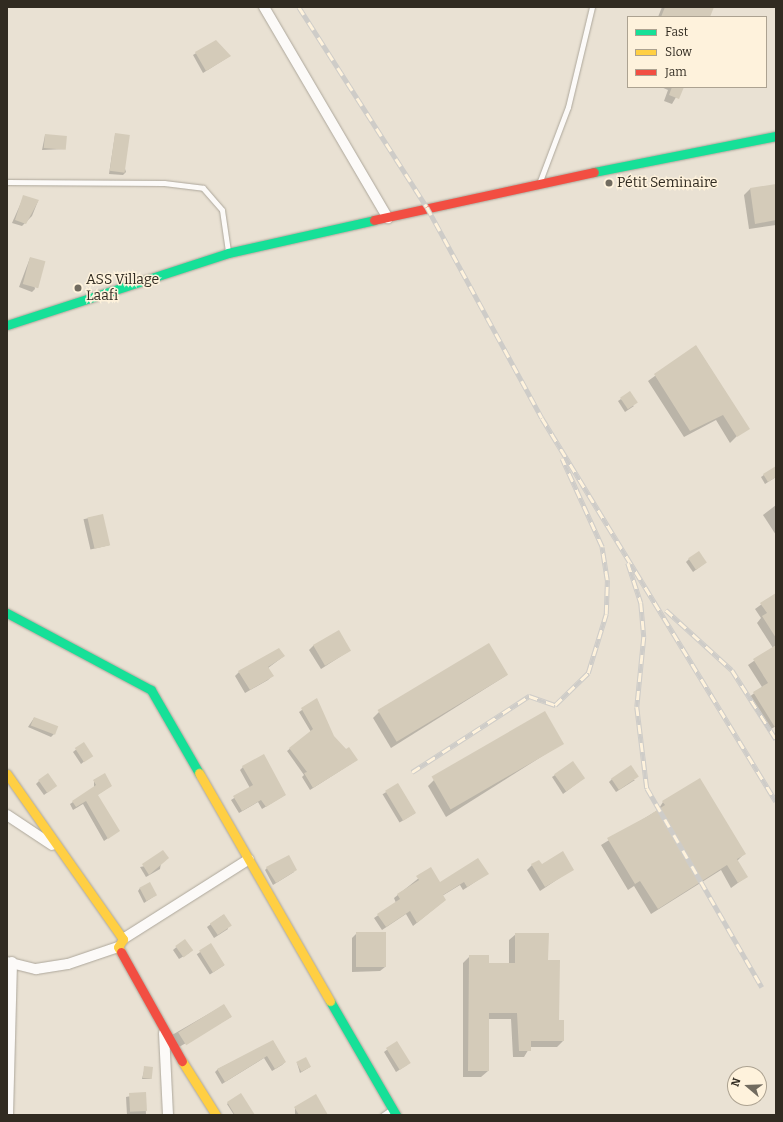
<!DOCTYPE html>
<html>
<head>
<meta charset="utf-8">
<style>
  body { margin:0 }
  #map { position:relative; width:783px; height:1122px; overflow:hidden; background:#e9e1d3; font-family:Bitter,serif }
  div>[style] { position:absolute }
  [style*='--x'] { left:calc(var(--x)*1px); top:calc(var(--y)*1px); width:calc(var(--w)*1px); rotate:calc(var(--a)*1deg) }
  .shadow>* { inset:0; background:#0003; transform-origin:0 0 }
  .building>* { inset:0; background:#d4cbb9; transform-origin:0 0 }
  .roads { filter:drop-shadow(0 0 1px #ada79b) drop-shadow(0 0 1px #ada79b) }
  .lane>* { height:5px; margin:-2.5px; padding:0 2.5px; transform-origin:2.5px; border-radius:2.5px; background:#fcfaf8 }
  .street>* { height:10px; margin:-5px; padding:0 5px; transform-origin:5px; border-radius:5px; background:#fcfaf8 }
  .fast>* { height:9px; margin:-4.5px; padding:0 4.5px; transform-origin:4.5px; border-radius:4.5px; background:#16e098 }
  .slow>* { height:9px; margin:-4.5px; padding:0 4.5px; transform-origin:4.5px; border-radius:4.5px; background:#ffcf43 }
  .jam>* { height:9px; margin:-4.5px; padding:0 4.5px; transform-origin:4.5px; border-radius:4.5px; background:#f24e42 }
  .rail>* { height:4.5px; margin-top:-2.25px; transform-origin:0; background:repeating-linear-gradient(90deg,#fef2dc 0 9px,#ceccc8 0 18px); box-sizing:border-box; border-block:1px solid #ceccc8 }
  .dots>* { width:11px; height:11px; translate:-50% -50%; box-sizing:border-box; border:2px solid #fef2dc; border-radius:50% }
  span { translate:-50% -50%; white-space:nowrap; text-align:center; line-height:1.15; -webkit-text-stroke:3px #fef2dc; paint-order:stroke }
  .poi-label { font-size:14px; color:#312b21 }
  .left { translate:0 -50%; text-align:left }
  .frame { position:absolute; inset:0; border:8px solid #312b21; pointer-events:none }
  .legend { position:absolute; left:627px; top:16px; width:140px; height:72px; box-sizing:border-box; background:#fef2dc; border:1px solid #aca291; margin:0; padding:5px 7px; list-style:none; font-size:12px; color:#312b21 }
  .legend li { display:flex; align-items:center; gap:8px; height:20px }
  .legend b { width:20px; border:1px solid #aca291 }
  .north { position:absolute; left:727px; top:1066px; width:40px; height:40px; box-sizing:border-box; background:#fef2dc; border:1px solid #aca291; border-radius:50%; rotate:289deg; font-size:11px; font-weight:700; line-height:16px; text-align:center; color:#312b21 }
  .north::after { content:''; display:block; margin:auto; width:14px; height:18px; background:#716b5f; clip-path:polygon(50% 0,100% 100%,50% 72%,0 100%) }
</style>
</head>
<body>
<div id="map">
  <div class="shadow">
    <i style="clip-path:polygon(662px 7px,713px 7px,709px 17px,658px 17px)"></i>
    <i style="clip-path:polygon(216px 41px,230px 56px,203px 73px,193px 55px)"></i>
    <i style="clip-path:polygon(661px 87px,682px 87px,672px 104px,664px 101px,668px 90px)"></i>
    <i style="clip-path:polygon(45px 135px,65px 149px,42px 150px)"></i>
    <i style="clip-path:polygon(115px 135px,126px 172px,123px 175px,109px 174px)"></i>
    <i style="clip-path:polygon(776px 185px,776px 225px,749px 229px,744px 195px,750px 189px)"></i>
    <i style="clip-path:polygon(24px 196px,38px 201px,32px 216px,22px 226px,12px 223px)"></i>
    <i style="clip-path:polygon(30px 258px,35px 289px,32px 292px,19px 287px)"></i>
    <i style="clip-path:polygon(696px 346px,747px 426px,730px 443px,716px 420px,684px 437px,648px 381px)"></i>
    <i style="clip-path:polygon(621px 399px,634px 406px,625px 412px,618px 401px)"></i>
    <i style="clip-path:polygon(776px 467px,776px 477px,765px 484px,761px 477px)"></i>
    <i style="clip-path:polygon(776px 505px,776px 535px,763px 515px)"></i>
    <i style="left:102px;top:515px;width:31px;height:19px;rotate:77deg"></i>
    <i style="clip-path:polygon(689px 559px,705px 563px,693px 572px,686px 562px)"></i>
    <i style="clip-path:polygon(776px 594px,776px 726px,768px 731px,748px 698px,762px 687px,748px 665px,773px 648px,757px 623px,761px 618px,755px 609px)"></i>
    <i style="clip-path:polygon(314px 645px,349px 651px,321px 669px,309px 650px)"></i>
    <i style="clip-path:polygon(284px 656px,268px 668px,272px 676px,268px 680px,245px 693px,235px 676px,239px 672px)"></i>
    <i style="clip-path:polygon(507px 675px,391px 748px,373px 718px,379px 712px)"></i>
    <i style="clip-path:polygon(317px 700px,333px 737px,357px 760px,310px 790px,302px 777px,304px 775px,287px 751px,311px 732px,299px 712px)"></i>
    <i style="clip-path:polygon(34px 718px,54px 734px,51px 737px,28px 727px)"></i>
    <i style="clip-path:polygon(563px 743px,446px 817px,428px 786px,434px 780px)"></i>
    <i style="clip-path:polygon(83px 744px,91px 756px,81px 764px,73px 752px)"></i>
    <i style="clip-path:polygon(243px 767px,285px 795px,262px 809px,258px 802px,239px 813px,231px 800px,250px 788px,240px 770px)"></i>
    <i style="clip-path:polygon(555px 775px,584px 778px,563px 794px,552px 777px)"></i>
    <i style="clip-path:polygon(612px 779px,635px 780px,616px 792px,609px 782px)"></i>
    <i style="clip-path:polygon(94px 780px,111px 786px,97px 795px,118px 831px,104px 841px,83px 804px,73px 810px,70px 804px,94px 788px)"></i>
    <i style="clip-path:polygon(39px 781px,52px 789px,44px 795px,36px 784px)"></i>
    <i style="left:398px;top:785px;width:33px;height:18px;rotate:59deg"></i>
    <i style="clip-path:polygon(663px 802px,745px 853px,737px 861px,746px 877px,731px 888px,721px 870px,651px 914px,634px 886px,628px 890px,601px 845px,658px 810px)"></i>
    <i style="clip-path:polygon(161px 863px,160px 869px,146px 877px,140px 867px)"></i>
    <i style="clip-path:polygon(532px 865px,573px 869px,540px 891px,527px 870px)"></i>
    <i style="clip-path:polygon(267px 868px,294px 872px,273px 885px,265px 870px)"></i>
    <i style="clip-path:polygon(430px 869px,439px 883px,487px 874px,463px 890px,460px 885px,442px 896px,445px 900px,413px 926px,406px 914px,382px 930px,374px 918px,396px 903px,394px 898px)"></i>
    <i style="clip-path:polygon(140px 888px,156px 895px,144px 903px,138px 891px)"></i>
    <i style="clip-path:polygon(223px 915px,228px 929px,214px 938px,207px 927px)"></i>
    <i style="clip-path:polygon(356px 934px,385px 967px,380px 971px,352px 972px,352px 938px)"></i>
    <i style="clip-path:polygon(516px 934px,547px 961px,563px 1041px,557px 1047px,530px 1047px,524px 1057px,513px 1057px,511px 1019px,488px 1019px,488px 1071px,481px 1077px,463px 1077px,463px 963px,470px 956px,488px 964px,509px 964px,509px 940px)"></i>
    <i style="clip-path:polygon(185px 940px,189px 953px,179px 959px,173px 950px)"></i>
    <i style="left:211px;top:945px;width:24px;height:17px;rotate:57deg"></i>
    <i style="left:224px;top:1005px;width:14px;height:60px;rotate:60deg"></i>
    <i style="clip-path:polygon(273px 1041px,285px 1062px,282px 1065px,272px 1071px,264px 1058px,222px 1084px,215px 1072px,218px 1069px)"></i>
    <i style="clip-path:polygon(397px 1042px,407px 1065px,396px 1072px,384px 1052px)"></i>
    <i style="clip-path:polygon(297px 1063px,310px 1067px,300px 1073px)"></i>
    <i style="clip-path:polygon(145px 1067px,151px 1078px,150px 1079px,142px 1079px)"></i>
    <i style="clip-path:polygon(145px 1093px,146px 1114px,127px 1115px,126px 1097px)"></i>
    <i style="clip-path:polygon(230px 1101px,254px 1115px,234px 1115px,227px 1104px)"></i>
    <i style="clip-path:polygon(295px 1108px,325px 1115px,295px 1115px)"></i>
  </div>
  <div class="building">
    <i style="clip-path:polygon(665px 7px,714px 7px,710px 17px,661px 17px)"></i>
    <i style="clip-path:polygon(216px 40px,231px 56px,206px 71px,195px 52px)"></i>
    <i style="clip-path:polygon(672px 87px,684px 87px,679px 99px,669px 95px)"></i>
    <i style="left:115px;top:133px;width:15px;height:38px;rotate:8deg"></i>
    <i style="left:45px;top:134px;width:22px;height:14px;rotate:5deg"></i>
    <i style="clip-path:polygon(776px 184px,776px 220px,755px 224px,750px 188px)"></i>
    <i style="clip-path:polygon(23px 195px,39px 200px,26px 224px,15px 220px)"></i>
    <i style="left:30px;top:257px;width:16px;height:28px;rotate:15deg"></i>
    <i style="clip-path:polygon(696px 345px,750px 429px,737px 437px,723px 415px,690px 431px,654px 374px)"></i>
    <i style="left:630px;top:391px;width:14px;height:12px;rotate:56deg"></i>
    <i style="clip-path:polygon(776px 466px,776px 477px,768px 482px,763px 474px)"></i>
    <i style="left:103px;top:514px;width:32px;height:16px;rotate:77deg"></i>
    <i style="left:699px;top:551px;width:14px;height:13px;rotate:56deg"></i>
    <i style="clip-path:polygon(776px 593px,776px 638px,762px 616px,767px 613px,760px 603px)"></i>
    <i style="left:339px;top:630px;width:24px;height:30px;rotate:60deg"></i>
    <i style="left:489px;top:643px;width:37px;height:130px;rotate:59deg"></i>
    <i style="clip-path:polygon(776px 645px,776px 729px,753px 692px,768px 683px,753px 659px)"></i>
    <i style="clip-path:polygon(279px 648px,285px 656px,268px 667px,274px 676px,250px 690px,238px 671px)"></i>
    <i style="clip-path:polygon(317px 698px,334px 736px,346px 749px,349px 747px,358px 760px,313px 788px,304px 773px,307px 772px,289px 748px,313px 729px,301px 708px)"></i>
    <i style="left:545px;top:711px;width:38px;height:131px;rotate:60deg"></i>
    <i style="left:34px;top:717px;width:26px;height:9px;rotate:21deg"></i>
    <i style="left:84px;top:742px;width:17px;height:11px;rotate:57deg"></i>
    <i style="clip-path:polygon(264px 754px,286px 795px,266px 807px,261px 800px,242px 811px,233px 796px,253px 785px,242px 766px)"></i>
    <i style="left:573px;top:761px;width:21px;height:23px;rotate:55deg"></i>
    <i style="left:631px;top:765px;width:14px;height:24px;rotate:56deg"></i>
    <i style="left:48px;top:773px;width:16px;height:12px;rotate:55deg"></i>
    <i style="clip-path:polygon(105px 773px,112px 786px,98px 795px,120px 831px,108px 839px,86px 801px,76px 807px,72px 801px,96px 785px,93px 780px)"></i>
    <i style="clip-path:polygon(700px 778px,746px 854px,737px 859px,748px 877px,738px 883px,727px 865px,658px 909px,640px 881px,635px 884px,607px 838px,648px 816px,665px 805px,662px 801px)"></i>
    <i style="left:398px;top:783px;width:35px;height:15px;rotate:59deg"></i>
    <i style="clip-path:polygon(163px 850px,169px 858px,149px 875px,142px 864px)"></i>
    <i style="clip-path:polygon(563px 851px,574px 870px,545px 887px,531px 864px,539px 860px,542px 864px)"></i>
    <i style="clip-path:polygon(289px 855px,297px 870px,276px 883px,266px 867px)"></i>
    <i style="clip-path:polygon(478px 858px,489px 874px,467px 887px,464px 882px,443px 895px,446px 900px,417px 923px,410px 911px,386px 927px,377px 914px,400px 899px,397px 894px,419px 880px,416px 876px,431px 867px,440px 882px)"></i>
    <i style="left:150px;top:882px;width:15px;height:12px;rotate:62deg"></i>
    <i style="left:224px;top:914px;width:14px;height:17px;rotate:56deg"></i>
    <i style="left:386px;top:932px;width:35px;height:30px;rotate:90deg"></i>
    <i style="clip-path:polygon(515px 933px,549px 933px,548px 960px,560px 960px,559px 1020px,564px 1020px,564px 1041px,531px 1041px,531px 1051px,519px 1051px,517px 1013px,489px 1013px,489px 1071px,468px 1071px,469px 955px,489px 955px,489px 963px,515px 963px)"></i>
    <i style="left:185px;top:939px;width:14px;height:12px;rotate:54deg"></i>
    <i style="left:211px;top:943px;width:26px;height:14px;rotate:58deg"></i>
    <i style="left:224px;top:1004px;width:15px;height:54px;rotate:58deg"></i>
    <i style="clip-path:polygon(273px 1040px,286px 1062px,275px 1069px,267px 1056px,225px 1082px,217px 1069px)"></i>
    <i style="left:397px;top:1041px;width:26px;height:13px;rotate:58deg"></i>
    <i style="left:306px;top:1057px;width:11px;height:11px;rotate:63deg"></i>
    <i style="left:144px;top:1066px;width:9px;height:12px;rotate:6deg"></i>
    <i style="left:146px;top:1092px;width:19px;height:17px;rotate:87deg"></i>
    <i style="clip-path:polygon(241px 1093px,255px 1115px,235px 1115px,227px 1102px)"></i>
    <i style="clip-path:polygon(316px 1094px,328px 1115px,299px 1115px,294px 1107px)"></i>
  </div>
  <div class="roads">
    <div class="lane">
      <i style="--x:540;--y:181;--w:79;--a:-69.3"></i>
      <i style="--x:568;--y:107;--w:103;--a:-76.5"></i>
      <i style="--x:7;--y:182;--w:157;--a:0.4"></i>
      <i style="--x:164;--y:183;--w:39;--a:7"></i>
      <i style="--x:203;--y:188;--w:29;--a:49"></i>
      <i style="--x:222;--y:210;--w:41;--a:81.7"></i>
      <i style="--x:383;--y:1115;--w:11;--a:-34"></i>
    </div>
    <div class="street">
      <i style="--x:264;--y:7;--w:245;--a:59.6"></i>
      <i style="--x:7;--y:815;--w:54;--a:33.7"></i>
      <i style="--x:123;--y:939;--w:149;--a:-32.4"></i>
      <i style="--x:7;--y:962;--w:30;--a:14"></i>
      <i style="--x:36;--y:969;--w:32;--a:-9"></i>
      <i style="--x:68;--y:964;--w:53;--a:-18.8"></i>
      <i style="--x:164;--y:1033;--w:82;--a:87.2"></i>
      <i style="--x:8;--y:1115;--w:153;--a:-88.5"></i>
    </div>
    <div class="fast">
      <i style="--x:594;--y:172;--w:186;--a:-11.2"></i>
      <i style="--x:7;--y:325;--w:232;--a:-18"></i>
      <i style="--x:228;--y:253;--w:150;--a:-12.7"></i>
      <i style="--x:7;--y:613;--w:163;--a:28.1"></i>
      <i style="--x:151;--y:690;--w:96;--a:60"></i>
      <i style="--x:330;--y:1001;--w:132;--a:59.9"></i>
    </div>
    <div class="slow">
      <i style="--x:199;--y:773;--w:263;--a:60.1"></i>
      <i style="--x:7;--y:774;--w:202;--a:54.9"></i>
      <i style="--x:123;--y:939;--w:9;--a:122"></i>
      <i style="--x:118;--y:947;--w:6;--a:59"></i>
      <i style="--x:182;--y:1061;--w:64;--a:57.8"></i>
    </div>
    <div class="jam">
      <i style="--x:374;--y:220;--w:225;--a:-12.3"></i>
      <i style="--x:121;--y:952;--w:125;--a:60.8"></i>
    </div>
  </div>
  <div class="rail">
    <i style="--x:299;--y:7;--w:237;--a:57.4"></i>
    <i style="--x:427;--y:207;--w:240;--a:61.4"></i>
    <i style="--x:542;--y:418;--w:449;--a:58.6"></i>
    <i style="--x:628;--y:563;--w:42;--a:72"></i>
    <i style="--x:641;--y:603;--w:34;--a:85"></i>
    <i style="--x:644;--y:637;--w:70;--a:95.7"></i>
    <i style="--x:637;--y:707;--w:82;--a:83"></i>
    <i style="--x:647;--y:788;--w:230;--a:60"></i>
    <i style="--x:666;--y:610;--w:89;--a:42.3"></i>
    <i style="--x:732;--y:670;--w:82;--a:57.5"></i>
    <i style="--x:412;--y:772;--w:140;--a:-33"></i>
    <i style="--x:529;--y:696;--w:28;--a:19"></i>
    <i style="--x:555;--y:705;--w:46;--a:-44.1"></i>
    <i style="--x:588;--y:673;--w:62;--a:-73"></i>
    <i style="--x:606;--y:614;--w:34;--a:-88"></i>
    <i style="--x:607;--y:580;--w:33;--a:-99"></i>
    <i style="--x:602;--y:547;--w:97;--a:-114.4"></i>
  </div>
  <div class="dots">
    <i style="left:609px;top:183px;background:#716b5f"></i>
    <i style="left:78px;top:288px;background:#716b5f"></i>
  </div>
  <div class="poi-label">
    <span class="left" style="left:617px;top:183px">Pétit Seminaire</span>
    <span class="left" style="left:86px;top:288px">ASS Village<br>Laafi</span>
  </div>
  <div class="frame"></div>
  <ul class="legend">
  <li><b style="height:5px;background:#16e098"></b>Fast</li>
  <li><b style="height:5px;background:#ffcf43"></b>Slow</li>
  <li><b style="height:5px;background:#f24e42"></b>Jam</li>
  </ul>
  <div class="north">N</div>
</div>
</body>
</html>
